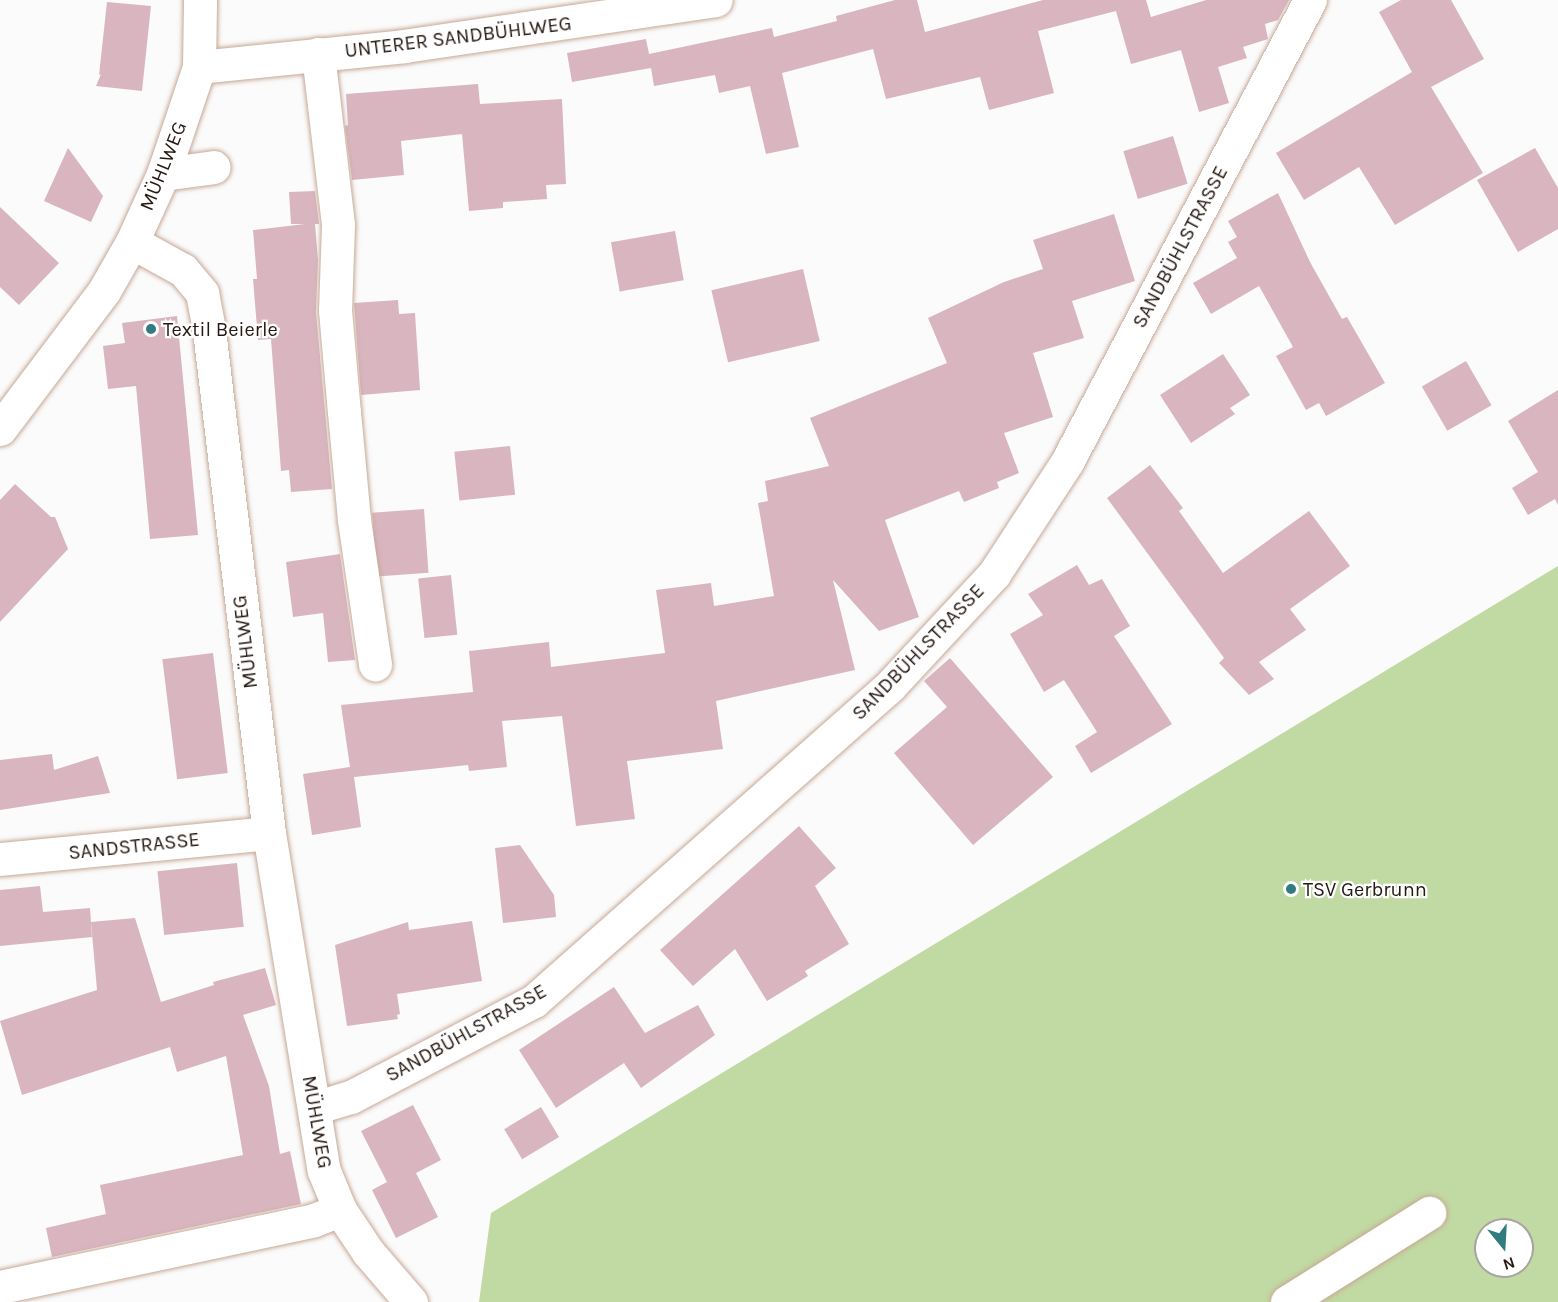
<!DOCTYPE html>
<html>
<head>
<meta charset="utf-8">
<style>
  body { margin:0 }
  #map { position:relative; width:1558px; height:1302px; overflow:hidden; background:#fbfbfb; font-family:Karla,sans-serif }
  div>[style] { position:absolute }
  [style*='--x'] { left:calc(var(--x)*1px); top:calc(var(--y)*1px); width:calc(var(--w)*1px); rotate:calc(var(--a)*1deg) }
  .green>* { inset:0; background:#c1d9a2 }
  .building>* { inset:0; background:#d9b5c0; transform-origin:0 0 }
  .roads { filter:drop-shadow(0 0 2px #c7a896) drop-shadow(0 0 2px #c7a896) }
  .minor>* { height:33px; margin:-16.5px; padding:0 16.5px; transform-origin:16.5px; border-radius:16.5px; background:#fff }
  .dots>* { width:16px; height:16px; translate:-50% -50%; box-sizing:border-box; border:3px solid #fff; border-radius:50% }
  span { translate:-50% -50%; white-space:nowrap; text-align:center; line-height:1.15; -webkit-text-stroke:4.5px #fff; paint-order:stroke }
  .street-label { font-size:20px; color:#251913 }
  .poi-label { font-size:20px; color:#251913 }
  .left { translate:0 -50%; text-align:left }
  .north { position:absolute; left:1474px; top:1218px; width:60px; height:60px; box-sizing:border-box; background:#fff; border:2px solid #a8a3a1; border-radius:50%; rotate:162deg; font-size:16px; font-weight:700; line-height:24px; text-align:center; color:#251913 }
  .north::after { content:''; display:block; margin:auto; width:21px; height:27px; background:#327b7f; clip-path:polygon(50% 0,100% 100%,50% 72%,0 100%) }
</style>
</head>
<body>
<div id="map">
  <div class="green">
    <i style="clip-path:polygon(evenodd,1558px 566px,1558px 1302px,479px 1302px,491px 1213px,1558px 566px,1486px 1230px,1522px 1230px,1522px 1266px,1486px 1266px,1486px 1230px)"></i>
  </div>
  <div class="building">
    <i style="clip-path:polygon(895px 0,917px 0,925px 32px,1043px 0,1146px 0,1151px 17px,1206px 0,1289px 0,1278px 20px,1265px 24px,1268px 39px,1243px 47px,1247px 58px,1218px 67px,1229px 103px,1199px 112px,1181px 50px,1131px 64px,1116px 11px,1038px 31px,1054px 93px,989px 110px,980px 77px,886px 99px,873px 49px,782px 73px,799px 147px,766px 154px,750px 86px,719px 93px,715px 75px,654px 86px,650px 62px,651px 68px,572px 82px,567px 53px,646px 39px,649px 54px,772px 28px,774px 37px,837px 21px,836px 16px)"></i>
    <i style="clip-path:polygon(1401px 0,1451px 0,1484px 59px,1431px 87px,1483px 173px,1395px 225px,1359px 167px,1304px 200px,1276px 153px,1412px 72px,1379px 12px)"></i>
    <i style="clip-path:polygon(107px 2px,151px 6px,142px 91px,96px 86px,101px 74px,99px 75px)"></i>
    <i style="clip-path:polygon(478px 84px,480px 104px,562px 99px,566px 184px,546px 185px,547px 199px,503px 202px,503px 208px,469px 211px,462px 134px,401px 141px,404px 175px,352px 180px,345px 126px,348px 125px,346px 94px)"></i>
    <i style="left:1173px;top:136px;width:50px;height:52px;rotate:73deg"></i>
    <i style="clip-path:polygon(68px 148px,103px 196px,91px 222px,44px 201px)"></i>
    <i style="clip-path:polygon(1535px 148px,1558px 188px,1558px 229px,1518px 252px,1477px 180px)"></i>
    <i style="clip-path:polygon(315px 191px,319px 224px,315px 224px,318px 260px,316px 312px,332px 489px,291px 492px,289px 470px,281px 471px,271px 339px,258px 340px,253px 279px,257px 279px,253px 230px,305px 224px,291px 224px,289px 192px)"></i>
    <i style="clip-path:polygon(1278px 193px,1310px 262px,1342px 319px,1347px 317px,1385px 383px,1326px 416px,1319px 403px,1306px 410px,1276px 356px,1293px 347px,1259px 286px,1211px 314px,1193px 283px,1237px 258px,1228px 242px,1237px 237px,1228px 221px)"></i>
    <i style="clip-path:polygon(0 207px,59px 263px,19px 305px,0 287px)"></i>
    <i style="clip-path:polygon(1114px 214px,1135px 281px,1072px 301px,1084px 338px,1033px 353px,1053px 417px,1004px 433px,1019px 473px,997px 482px,999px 488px,964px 502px,959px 491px,885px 520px,919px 617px,879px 631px,833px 580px,855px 670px,716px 701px,723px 749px,627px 761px,635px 819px,576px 826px,562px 716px,502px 721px,507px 767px,469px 771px,468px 765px,354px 777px,361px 827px,312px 835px,303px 774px,350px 767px,341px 705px,473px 692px,469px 651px,549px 642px,551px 667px,665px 653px,656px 590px,711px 583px,714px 606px,774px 596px,758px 503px,768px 501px,765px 481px,829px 466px,810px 418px,947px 363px,928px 318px,1004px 282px,1043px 269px,1033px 240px)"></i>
    <i style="left:675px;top:231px;width:50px;height:65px;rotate:80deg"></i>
    <i style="left:803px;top:269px;width:74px;height:94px;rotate:77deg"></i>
    <i style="clip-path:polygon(398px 300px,399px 314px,415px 313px,420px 390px,361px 395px,354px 303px)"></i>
    <i style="clip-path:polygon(177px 316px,198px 535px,150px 539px,136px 386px,108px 389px,103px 346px,125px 343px,122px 323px)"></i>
    <i style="clip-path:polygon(1223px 354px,1250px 395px,1230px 408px,1235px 414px,1191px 443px,1160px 395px)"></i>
    <i style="left:1466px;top:361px;width:51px;height:51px;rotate:60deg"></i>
    <i style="clip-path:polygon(1558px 390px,1558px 505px,1555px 499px,1528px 515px,1512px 488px,1538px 472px,1508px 421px)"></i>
    <i style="left:510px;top:446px;width:49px;height:56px;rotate:84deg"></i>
    <i style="clip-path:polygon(1150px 465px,1183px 508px,1179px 511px,1223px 573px,1309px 511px,1350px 566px,1290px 609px,1306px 630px,1259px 662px,1274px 679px,1249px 695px,1219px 663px,1224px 658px,1107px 498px)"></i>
    <i style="clip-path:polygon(15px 484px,51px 517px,55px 517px,68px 549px,0 622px,0 500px)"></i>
    <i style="left:424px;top:509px;width:64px;height:52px;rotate:86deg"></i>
    <i style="clip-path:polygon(340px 554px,355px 660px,328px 662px,323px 613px,293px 617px,286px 562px)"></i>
    <i style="clip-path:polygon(1077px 565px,1089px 585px,1102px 579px,1130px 626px,1114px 636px,1172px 724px,1091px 773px,1075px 746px,1097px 732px,1064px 680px,1044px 692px,1010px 634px,1043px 615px,1028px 594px)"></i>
    <i style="left:451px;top:575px;width:60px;height:33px;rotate:84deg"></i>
    <i style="left:213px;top:653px;width:121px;height:51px;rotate:83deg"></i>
    <i style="clip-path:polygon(950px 658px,1053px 777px,973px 845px,894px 753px,947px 707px,924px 681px)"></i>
    <i style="clip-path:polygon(52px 754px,54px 770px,98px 756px,110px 793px,0 810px,0 760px)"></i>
    <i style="clip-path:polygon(799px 826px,836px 868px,815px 886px,849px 944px,805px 971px,808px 976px,767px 1001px,735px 949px,693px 986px,660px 950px)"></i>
    <i style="clip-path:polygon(520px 845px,554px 895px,556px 917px,503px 923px,495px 848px)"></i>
    <i style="left:237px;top:863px;width:64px;height:80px;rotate:84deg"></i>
    <i style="clip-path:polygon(40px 886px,43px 912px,90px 908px,92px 937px,0 946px,0 890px)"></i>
    <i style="clip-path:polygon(135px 918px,161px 1002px,214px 985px,213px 982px,265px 968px,276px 1005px,243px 1015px,269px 1086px,280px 1154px,290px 1151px,301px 1204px,52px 1257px,46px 1228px,106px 1214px,100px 1185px,243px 1155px,226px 1056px,177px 1072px,170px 1047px,22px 1095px,0 1021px,97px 990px,91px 922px)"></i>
    <i style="clip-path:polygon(472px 921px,482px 981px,397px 994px,400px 1014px,397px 1015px,398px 1019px,347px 1026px,335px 945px,408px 922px,409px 930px)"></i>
    <i style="clip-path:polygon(614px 987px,645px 1033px,698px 1005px,715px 1035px,641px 1088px,624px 1063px,556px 1108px,519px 1050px)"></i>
    <i style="clip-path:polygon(413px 1105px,441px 1160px,416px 1173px,438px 1217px,396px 1238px,372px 1190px,387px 1182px,361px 1131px)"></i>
    <i style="left:541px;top:1107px;width:35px;height:43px;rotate:59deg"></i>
  </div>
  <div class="roads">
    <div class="minor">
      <i style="--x:318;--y:54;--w:172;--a:83.3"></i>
      <i style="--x:338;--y:225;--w:85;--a:92"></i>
      <i style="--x:335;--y:310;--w:102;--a:85"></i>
      <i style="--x:344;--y:412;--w:108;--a:84.7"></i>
      <i style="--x:354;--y:520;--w:146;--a:81.7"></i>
      <i style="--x:199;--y:67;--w:206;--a:-5.8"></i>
      <i style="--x:404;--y:46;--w:315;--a:-8.4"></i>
      <i style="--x:163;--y:174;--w:51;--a:-7.8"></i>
      <i style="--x:132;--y:242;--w:58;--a:28.8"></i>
      <i style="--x:183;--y:270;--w:30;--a:50"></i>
      <i style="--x:202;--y:293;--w:38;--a:79"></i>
      <i style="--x:209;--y:330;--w:507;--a:83.2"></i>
      <i style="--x:269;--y:833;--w:342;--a:80.8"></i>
      <i style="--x:324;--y:1171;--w:42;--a:67.7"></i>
      <i style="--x:340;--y:1210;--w:50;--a:56.3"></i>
      <i style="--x:368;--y:1252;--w:66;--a:49.3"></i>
      <i style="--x:0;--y:429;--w:173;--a:-53"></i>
      <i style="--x:104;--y:291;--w:56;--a:-60.3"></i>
      <i style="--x:132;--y:242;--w:75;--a:-65.5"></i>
      <i style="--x:163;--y:174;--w:113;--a:-71.4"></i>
      <i style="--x:199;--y:67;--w:67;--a:-89.1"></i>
      <i style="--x:0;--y:859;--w:270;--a:-5.5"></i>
      <i style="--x:314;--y:1108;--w:39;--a:-17"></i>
      <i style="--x:351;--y:1097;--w:207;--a:-27.7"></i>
      <i style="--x:534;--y:1001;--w:475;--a:-41.5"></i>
      <i style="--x:890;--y:686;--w:153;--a:-47.1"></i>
      <i style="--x:994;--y:574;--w:134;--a:-56.9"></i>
      <i style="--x:1067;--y:462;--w:522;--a:-62.26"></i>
      <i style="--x:0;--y:1287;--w:321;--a:-12"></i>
      <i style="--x:314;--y:1220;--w:28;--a:-21"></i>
      <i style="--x:1287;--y:1302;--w:168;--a:-32.1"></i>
    </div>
  </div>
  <div class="dots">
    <i style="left:151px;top:329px;background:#327b7f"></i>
    <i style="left:1291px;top:889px;background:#327b7f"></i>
  </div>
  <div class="street-label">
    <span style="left:458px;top:37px;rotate:-7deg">UNTERER SANDBÜHLWEG</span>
    <span style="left:163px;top:166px;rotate:-68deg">MÜHLWEG</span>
    <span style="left:1180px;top:247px;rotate:-62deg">SANDBÜHLSTRASSE</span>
    <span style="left:245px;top:642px;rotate:-97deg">MÜHLWEG</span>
    <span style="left:918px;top:652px;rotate:-46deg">SANDBÜHLSTRASSE</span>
    <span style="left:134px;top:846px;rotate:-6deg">SANDSTRASSE</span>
    <span style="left:466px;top:1033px;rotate:-29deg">SANDBÜHLSTRASSE</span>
    <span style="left:317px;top:1122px;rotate:80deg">MÜHLWEG</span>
  </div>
  <div class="poi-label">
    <span class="left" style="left:163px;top:329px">Textil Beierle</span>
    <span class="left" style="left:1303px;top:889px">TSV Gerbrunn</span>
  </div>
  <div class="north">N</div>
</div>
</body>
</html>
